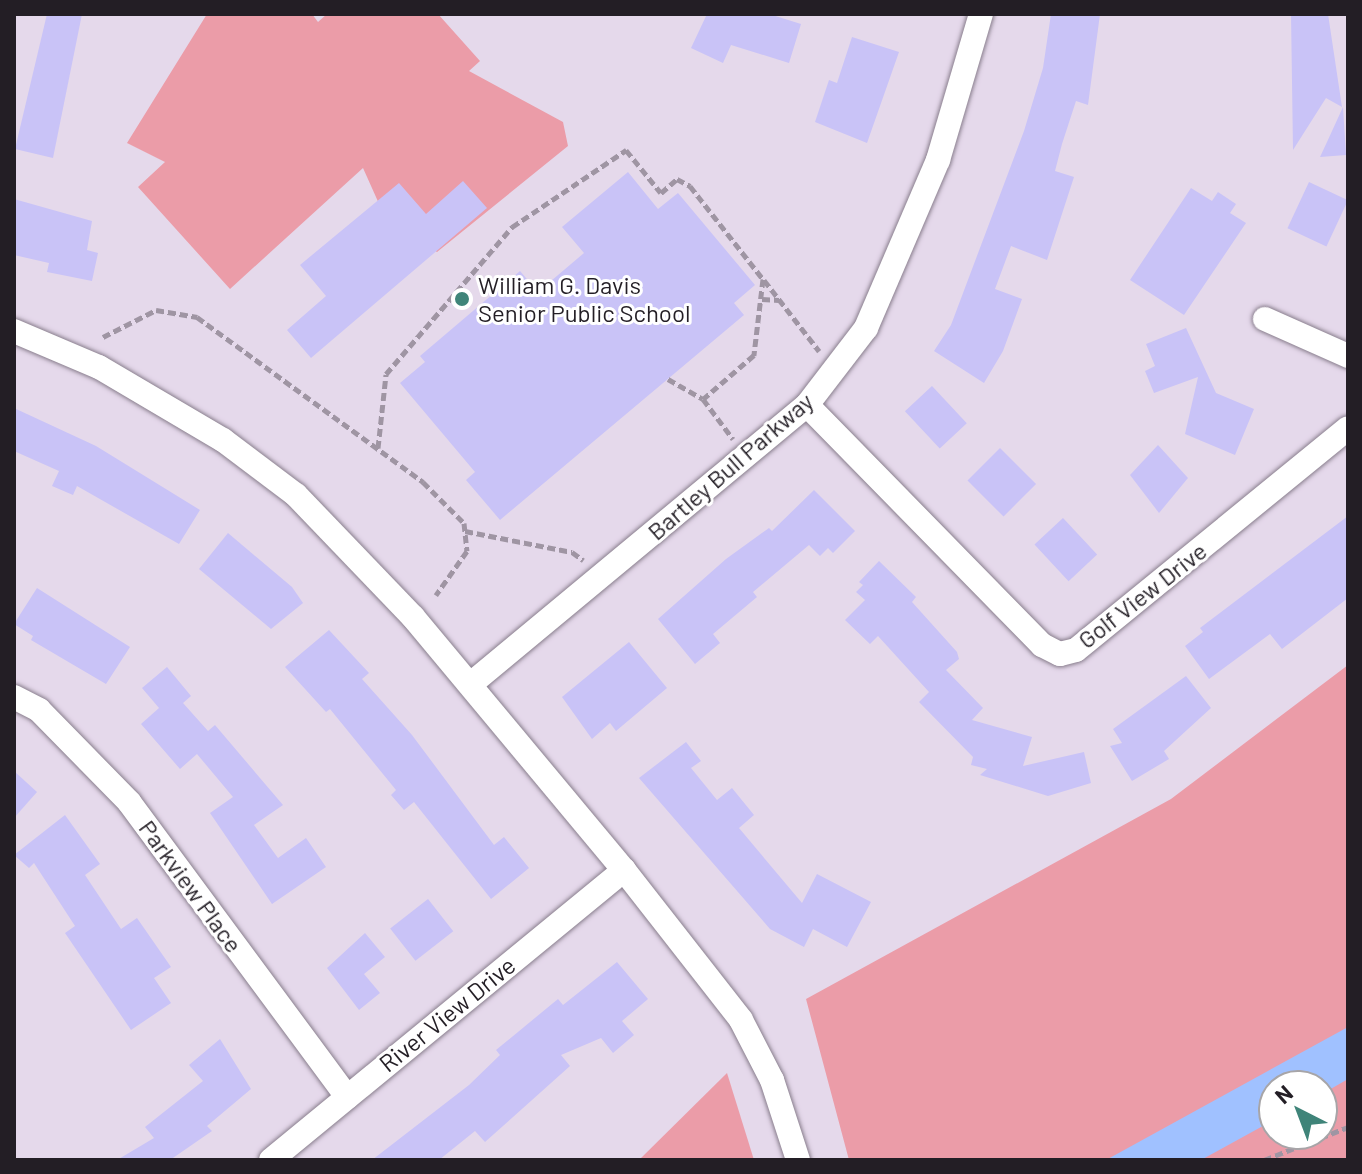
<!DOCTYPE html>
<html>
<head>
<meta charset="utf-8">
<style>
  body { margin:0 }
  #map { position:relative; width:1362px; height:1174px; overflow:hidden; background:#e5d9eb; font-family:Barlow,sans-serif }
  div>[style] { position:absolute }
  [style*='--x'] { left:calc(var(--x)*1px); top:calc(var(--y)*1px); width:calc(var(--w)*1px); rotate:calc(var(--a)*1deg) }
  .green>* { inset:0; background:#eb9ca8 }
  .water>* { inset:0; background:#a0c1ff }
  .building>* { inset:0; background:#c9c3f7; transform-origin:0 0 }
  .path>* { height:5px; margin-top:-2.5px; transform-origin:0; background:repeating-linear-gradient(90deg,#9f95a3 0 8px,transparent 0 12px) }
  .roads { filter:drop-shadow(0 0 2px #897e8d) drop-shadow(0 0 2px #897e8d) }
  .minor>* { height:24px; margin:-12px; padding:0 12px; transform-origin:12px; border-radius:12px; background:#fff }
  .dots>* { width:22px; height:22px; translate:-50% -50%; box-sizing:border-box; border:4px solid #fff; border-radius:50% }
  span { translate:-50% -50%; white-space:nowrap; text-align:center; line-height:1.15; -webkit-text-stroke:6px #fff; paint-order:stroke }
  .poi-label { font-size:24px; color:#231e25 }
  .left { translate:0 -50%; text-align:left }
  .street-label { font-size:24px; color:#231e25 }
  .frame { position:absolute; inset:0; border:16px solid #231e25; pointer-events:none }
  .north { position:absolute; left:1258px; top:1070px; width:80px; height:80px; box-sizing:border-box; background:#fff; border:2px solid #a7a5a8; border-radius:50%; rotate:318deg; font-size:22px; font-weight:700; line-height:32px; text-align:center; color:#231e25 }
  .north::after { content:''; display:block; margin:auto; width:28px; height:36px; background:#3f8479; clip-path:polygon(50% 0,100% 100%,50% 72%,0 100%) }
</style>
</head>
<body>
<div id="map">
  <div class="green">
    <i style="clip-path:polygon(207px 14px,312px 14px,318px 22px,327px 14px,438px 14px,480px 61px,469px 71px,563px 122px,568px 146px,437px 252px,405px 233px,380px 206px,363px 168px,230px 289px,138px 187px,165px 162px,127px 143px)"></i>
    <i style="clip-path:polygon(evenodd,1348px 665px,1348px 1160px,849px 1160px,806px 999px,1171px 799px,1348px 665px,1274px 1086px,1322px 1086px,1322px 1134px,1274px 1134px,1274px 1086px)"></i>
    <i style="clip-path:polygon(727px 1073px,754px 1160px,639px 1160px)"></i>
  </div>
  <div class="water">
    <i style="clip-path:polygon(1348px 1027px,1348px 1079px,1322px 1094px,1322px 1086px,1274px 1086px,1274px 1120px,1201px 1160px,1106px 1160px)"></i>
  </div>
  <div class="building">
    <i style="clip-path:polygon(47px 14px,82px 14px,53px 158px,15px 149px)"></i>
    <i style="clip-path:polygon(707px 14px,769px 14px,801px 24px,789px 63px,731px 45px,723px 63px,691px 48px)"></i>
    <i style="clip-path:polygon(1051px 14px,1100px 14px,1088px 105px,1076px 101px,1062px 144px,1055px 171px,1074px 177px,1047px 260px,1011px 246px,995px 289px,1022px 299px,1003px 351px,984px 383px,934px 351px,951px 325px,1024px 131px,1043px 68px)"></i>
    <i style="clip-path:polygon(1291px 14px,1328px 14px,1342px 107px,1326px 98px,1293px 150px)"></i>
    <i style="clip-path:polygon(852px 37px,899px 52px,867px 143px,815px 122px,829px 80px,837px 83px)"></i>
    <i style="clip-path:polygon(1343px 107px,1346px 155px,1320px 157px,1327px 142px)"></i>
    <i style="clip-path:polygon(628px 172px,658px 209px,678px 193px,755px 285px,734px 303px,744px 315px,500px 520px,466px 480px,475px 472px,400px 383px,425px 362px,420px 356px,520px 271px,538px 292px,584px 253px,562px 227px)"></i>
    <i style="clip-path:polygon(463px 181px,487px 208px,311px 358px,287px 330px,326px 296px,300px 265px,399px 183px,426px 214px)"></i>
    <i style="left:1309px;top:182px;width:43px;height:51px;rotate:25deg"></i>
    <i style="clip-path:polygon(1191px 188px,1212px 201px,1218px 192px,1236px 204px,1230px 213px,1246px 223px,1184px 315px,1130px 280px)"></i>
    <i style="clip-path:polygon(14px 199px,92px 221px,87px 250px,98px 253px,92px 281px,47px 272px,49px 263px,14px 255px)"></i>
    <i style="clip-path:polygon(1186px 328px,1216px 393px,1254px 409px,1235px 455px,1185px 434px,1198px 377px,1154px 393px,1145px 371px,1155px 366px,1146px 344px)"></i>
    <i style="left:932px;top:386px;width:51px;height:37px;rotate:47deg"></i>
    <i style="clip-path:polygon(14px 408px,96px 446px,200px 510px,179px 544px,77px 486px,73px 495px,52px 486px,59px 471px,14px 451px)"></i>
    <i style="clip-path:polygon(1158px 445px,1188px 478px,1159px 513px,1130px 475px)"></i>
    <i style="left:1000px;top:448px;width:51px;height:46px;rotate:45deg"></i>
    <i style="clip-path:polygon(814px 490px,855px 531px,833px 553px,828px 548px,820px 556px,809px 545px,753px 592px,757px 597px,713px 634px,720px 643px,695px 664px,658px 619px,726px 559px,769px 528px,772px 531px)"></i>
    <i style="clip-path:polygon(1348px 516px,1348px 598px,1282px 649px,1270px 634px,1209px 679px,1185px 646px,1203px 632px,1200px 628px)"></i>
    <i style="left:1063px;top:518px;width:50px;height:39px;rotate:47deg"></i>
    <i style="clip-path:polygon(228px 533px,292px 587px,303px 603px,271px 629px,199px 569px)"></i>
    <i style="clip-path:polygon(879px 561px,916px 597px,912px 602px,957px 652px,959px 659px,946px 670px,983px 708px,972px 720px,1032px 737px,1023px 766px,1084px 752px,1091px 783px,1048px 796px,980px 775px,987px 769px,971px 765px,973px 757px,919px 702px,929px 692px,878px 636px,870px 644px,845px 620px,865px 600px,856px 592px,863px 585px,859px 582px)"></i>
    <i style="clip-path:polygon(37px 588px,130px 647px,106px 684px,31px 640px,33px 636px,14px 624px)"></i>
    <i style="clip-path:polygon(329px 630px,369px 673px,362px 679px,412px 735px,494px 845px,504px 837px,529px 868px,491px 899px,414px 802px,404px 810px,391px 795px,396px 790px,330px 709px,326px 712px,285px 667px)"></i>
    <i style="clip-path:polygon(629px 642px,667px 688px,616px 731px,610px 723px,592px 739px,562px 697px)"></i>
    <i style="clip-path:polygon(167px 667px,191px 696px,183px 703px,208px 731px,215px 725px,283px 805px,254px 825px,278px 858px,306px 838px,326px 867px,272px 904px,210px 813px,233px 797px,197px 754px,180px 769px,141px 724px,159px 708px,142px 688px)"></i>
    <i style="clip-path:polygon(1186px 676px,1211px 708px,1164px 751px,1169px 759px,1132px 781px,1110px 746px,1122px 743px,1113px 729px)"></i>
    <i style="clip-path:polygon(686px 742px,701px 761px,691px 768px,717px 800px,732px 788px,754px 815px,739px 828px,802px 903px,817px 874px,871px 902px,847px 947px,813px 929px,804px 947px,770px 929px,639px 778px)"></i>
    <i style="clip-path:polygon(14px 771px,37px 792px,14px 818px)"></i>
    <i style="clip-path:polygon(65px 815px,100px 864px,85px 875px,121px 929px,137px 918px,171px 967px,154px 978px,171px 1003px,131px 1030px,65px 933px,75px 926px,34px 863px,29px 868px,14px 855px)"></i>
    <i style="left:428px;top:899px;width:41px;height:48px;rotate:52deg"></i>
    <i style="clip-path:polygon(365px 933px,385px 957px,364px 974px,380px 993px,359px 1010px,327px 968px)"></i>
    <i style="clip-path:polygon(617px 962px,648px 999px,622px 1021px,634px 1035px,613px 1053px,601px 1038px,561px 1055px,570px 1066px,485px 1142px,475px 1131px,439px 1160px,372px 1160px,469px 1085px,500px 1055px,496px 1050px,558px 999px,563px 1005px)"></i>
    <i style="clip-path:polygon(220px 1039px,251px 1089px,207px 1126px,212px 1131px,170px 1160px,117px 1160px,154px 1138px,145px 1127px,203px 1081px,189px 1065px)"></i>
  </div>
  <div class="path">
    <i style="--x:764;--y:280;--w:90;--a:52.2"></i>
    <i style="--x:762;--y:299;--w:17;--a:3"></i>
    <i style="--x:103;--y:337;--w:59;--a:-27"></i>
    <i style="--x:156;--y:310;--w:42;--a:9.7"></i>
    <i style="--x:197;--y:317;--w:280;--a:36.1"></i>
    <i style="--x:423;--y:482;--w:58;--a:45"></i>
    <i style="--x:464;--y:523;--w:28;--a:84"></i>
    <i style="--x:467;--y:551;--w:54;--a:125.2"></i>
    <i style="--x:668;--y:379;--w:40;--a:29.7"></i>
    <i style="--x:703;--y:399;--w:50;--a:53.1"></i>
    <i style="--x:378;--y:448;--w:74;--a:-83.8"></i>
    <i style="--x:386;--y:374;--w:194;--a:-49.4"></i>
    <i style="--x:512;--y:227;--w:138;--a:-34"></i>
    <i style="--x:626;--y:150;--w:55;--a:50.9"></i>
    <i style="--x:661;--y:193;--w:21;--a:-41"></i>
    <i style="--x:677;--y:179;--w:15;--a:28"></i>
    <i style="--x:690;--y:186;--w:118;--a:51.9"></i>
    <i style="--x:763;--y:279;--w:77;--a:96.8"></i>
    <i style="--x:754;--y:355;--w:67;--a:139.2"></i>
    <i style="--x:465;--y:531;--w:109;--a:11.1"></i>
    <i style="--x:572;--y:552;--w:14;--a:36"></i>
    <i style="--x:1264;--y:1160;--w:90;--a:-21.4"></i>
  </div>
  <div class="roads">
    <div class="minor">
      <i style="--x:1265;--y:319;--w:91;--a:24"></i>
      <i style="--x:14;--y:331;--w:92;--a:23"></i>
      <i style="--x:99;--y:367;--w:144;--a:30.5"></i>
      <i style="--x:223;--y:440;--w:91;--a:37"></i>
      <i style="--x:296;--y:495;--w:169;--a:46.2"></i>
      <i style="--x:413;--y:617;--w:329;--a:50.2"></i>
      <i style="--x:624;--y:870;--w:190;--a:52"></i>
      <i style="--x:741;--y:1020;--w:68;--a:62.7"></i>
      <i style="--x:772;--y:1080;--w:84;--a:72"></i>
      <i style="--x:807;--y:405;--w:336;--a:45.6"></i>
      <i style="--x:1042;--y:645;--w:20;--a:27"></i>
      <i style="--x:1060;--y:654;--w:16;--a:-14"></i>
      <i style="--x:1076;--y:650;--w:351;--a:-39.2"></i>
      <i style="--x:472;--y:683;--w:435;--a:-39.7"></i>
      <i style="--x:807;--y:405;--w:97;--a:-52.5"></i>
      <i style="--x:866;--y:328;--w:183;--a:-66.8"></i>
      <i style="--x:938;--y:160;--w:152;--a:-73.6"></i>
      <i style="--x:14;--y:697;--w:28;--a:27"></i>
      <i style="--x:39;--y:710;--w:129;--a:45.6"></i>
      <i style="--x:129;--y:802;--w:367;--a:53.5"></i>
      <i style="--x:271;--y:1160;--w:457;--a:-39.4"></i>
    </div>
  </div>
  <div class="dots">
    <i style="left:462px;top:299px;background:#3f8479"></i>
  </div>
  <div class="poi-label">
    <span class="left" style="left:478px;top:299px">William G. Davis<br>Senior Public School</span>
  </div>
  <div class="street-label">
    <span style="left:730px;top:466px;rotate:-41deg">Bartley Bull Parkway</span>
    <span style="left:1142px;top:595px;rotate:-38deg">Golf View Drive</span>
    <span style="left:191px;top:886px;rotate:54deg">Parkview Place</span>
    <span style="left:447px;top:1014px;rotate:-39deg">River View Drive</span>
  </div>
  <div class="frame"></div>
  <div class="north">N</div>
</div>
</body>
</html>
